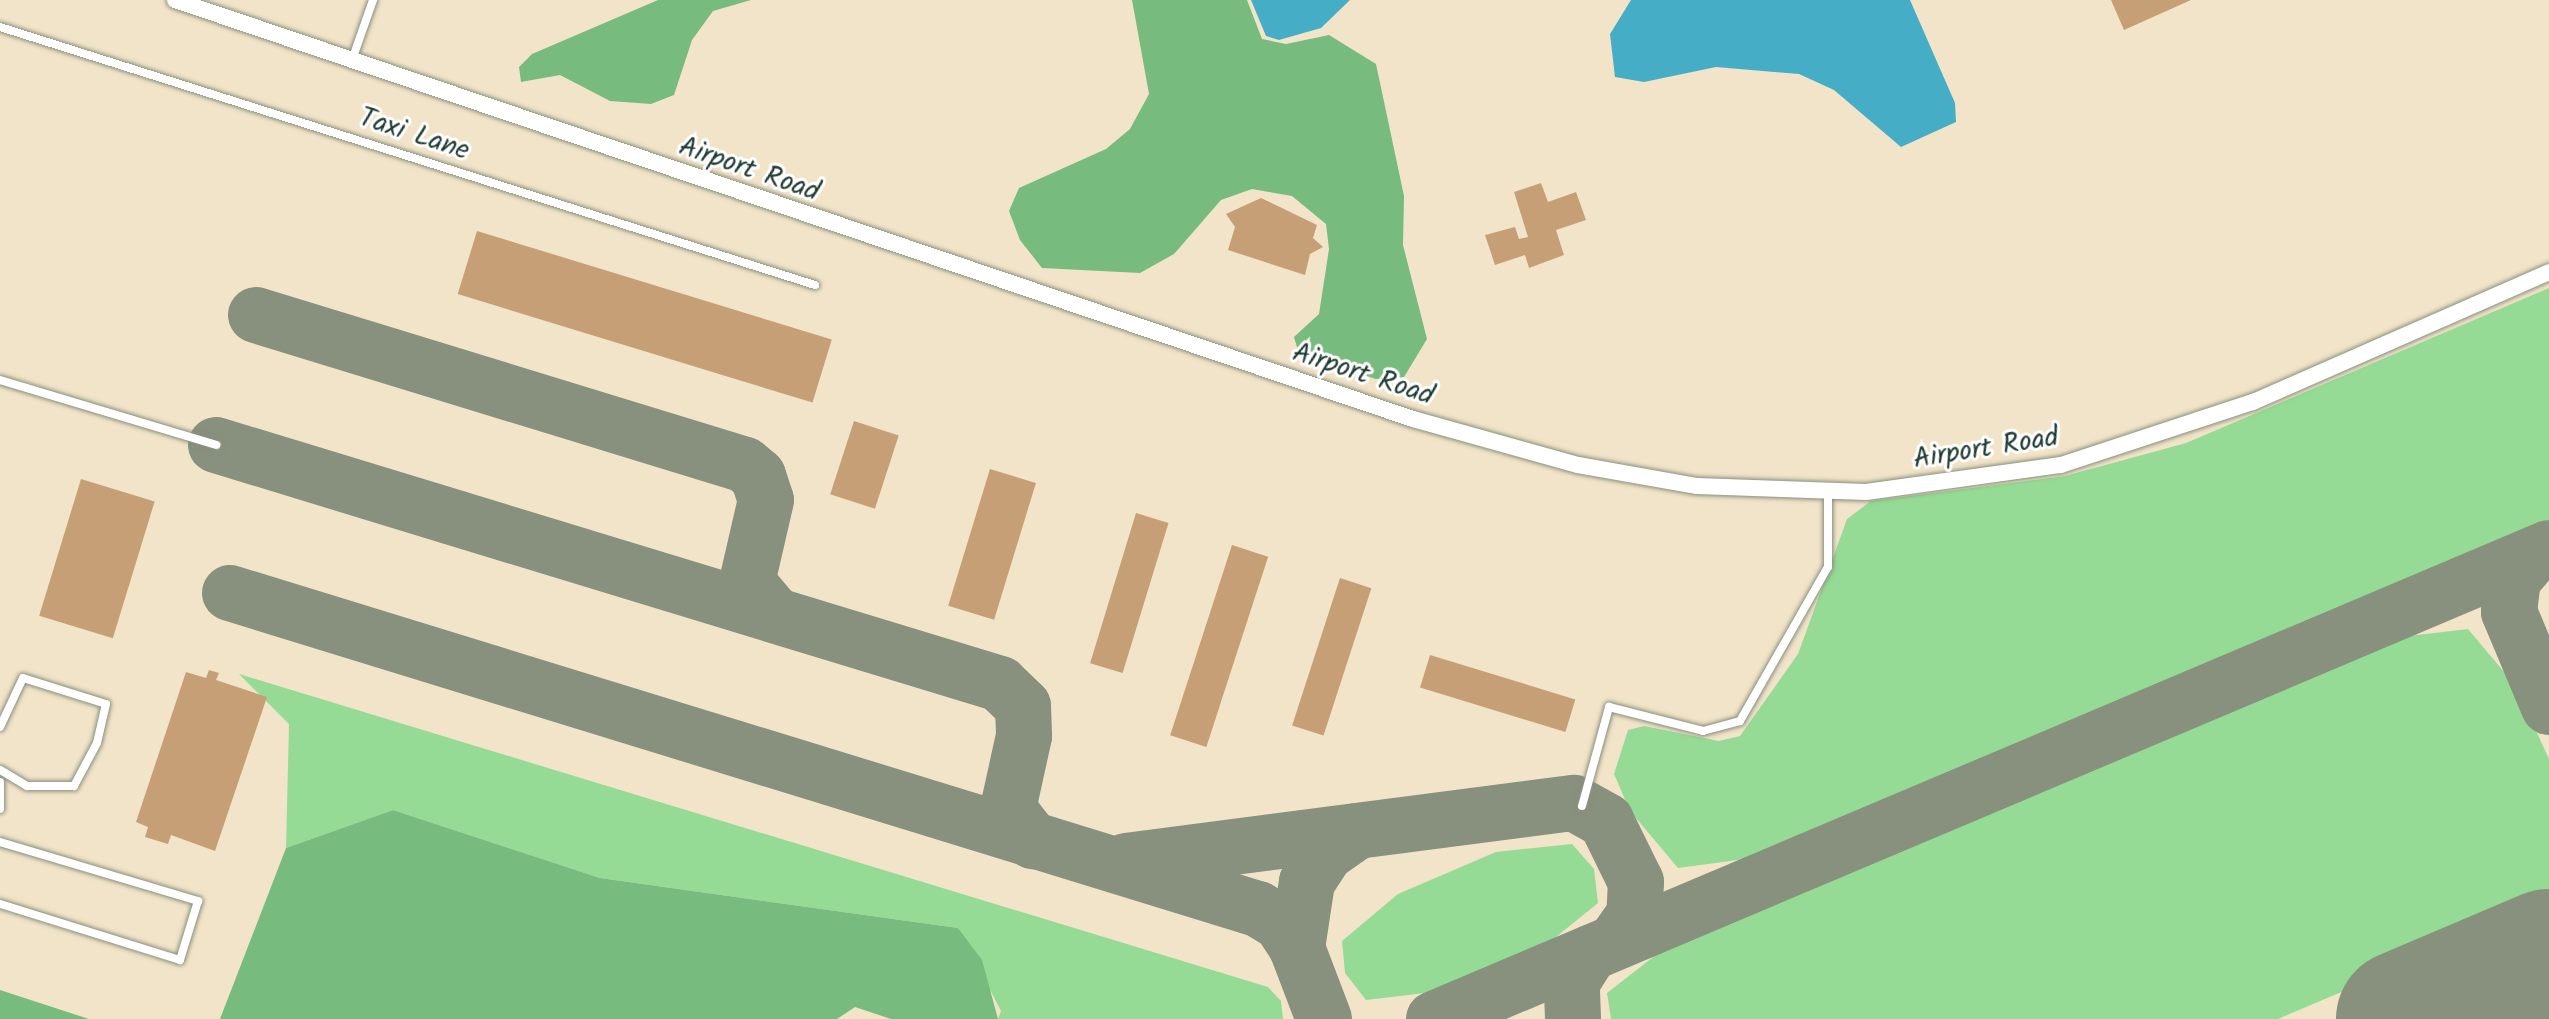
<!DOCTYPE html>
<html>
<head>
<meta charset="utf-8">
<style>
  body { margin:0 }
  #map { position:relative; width:2549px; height:1019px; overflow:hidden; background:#f2e4c9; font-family:Kalam,sans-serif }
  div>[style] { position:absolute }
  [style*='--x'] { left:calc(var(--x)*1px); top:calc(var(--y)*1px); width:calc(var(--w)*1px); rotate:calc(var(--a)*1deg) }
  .green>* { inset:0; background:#95db95 }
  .forest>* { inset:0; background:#78bb7e }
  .water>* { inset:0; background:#45adc5 }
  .taxiway>* { height:56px; margin:-28px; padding:0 28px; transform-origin:28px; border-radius:28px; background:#88907e }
  .runway>* { height:138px; margin:-69px; padding:0 69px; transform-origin:69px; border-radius:69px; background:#88907e }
  .building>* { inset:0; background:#c69f76; transform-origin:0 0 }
  .roads { filter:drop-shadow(0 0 2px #88907e) drop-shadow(0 0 2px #88907e) }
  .lane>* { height:8px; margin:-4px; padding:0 4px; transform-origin:4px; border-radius:4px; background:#fff }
  .street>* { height:16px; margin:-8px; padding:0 8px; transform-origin:8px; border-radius:8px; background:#fff }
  span { translate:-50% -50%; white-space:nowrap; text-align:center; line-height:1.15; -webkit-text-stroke:6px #fff; paint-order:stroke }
  .street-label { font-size:28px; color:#1f3d34 }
</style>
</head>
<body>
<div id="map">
  <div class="green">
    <i style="clip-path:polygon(2549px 288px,2549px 530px,1916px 799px,1753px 858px,1678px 868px,1630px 811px,1614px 774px,1628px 730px,1644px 726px,1719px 741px,1740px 736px,1798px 654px,1847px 519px,1871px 501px,2065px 476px,2186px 443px)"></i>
    <i style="clip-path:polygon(2468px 629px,2515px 685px,2549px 759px,2549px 904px,2278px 1019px,1611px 1019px,1607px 993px,1666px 947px,1825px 872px,2233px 698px,2392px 638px)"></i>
    <i style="clip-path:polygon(239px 674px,1268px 987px,1281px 1001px,1283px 1019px,998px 1019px,1001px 1011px,958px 928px,600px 878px,393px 810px,286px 848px,289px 724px)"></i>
    <i style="clip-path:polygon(1572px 844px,1594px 869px,1598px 903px,1540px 950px,1442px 991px,1366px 1000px,1345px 973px,1342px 941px,1398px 894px,1496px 852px)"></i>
  </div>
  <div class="forest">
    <i style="clip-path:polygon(658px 0,751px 0,713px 11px,692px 40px,674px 95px,651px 104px,610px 101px,560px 75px,521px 82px,519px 67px,532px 54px)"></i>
    <i style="clip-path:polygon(1132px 0,1247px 0,1262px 39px,1286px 44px,1329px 35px,1376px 64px,1404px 196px,1403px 245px,1427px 339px,1404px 377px,1376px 379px,1299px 354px,1294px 337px,1319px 314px,1329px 249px,1326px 224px,1292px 196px,1252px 189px,1221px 200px,1174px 254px,1140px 273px,1042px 268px,1020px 240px,1009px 211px,1019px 188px,1106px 149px,1130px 129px,1149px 94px)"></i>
    <i style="clip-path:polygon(393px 810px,600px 878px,958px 928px,982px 960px,998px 1019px,891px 1019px,855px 1007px,837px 1019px,220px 1019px,286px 848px)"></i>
    <i style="clip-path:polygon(0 990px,89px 1019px,0 1019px)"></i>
  </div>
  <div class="water">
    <i style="clip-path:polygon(1251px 0,1350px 0,1321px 28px,1279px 40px,1266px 36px)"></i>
    <i style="clip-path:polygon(1631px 0,1910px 0,1955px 103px,1956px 122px,1901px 147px,1834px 90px,1799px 74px,1716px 67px,1644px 82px,1615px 77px,1610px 34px)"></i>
  </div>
  <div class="taxiway">
    <i style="--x:256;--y:315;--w:511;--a:17.05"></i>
    <i style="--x:745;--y:465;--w:17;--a:40"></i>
    <i style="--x:758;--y:476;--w:25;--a:72"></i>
    <i style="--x:766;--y:500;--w:84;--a:103"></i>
    <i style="--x:747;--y:582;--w:43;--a:49.7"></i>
    <i style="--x:216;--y:445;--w:820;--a:16.95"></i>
    <i style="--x:1000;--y:684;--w:32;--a:44"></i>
    <i style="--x:1023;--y:706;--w:30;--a:88"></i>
    <i style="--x:1024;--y:736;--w:75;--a:102.4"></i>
    <i style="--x:1008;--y:809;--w:41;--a:52"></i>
    <i style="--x:2535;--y:554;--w:33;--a:131"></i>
    <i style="--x:2513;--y:579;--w:33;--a:97"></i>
    <i style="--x:2509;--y:612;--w:103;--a:67.2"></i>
    <i style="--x:230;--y:593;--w:1075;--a:17.09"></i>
    <i style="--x:1258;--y:909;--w:27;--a:31"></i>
    <i style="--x:1281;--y:923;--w:30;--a:57"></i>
    <i style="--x:1297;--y:948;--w:76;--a:69.2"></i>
    <i style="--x:1126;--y:861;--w:452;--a:-7.4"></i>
    <i style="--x:1574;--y:803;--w:37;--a:29"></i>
    <i style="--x:1606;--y:821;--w:68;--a:63.8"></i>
    <i style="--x:1636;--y:882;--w:33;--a:93"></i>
    <i style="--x:1634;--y:915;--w:33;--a:125"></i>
    <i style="--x:1297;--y:948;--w:67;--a:-81.4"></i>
    <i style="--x:1307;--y:882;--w:35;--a:-57"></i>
    <i style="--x:1326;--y:853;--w:38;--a:-35"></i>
    <i style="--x:1434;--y:1019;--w:1210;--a:-22.9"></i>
    <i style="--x:1573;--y:1019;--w:37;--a:-92"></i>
    <i style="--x:1572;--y:982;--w:34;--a:-58"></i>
  </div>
  <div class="runway">
    <i style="--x:2405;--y:1019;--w:156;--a:-23"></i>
  </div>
  <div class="building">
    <i style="clip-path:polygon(2111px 0,2191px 0,2124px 30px)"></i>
    <i style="clip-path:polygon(1541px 183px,1548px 202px,1576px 192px,1586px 220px,1556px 230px,1564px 255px,1529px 268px,1525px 255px,1495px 265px,1485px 235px,1515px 227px,1519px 239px,1528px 237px,1514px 192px)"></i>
    <i style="clip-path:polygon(1261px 198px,1317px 225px,1313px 238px,1323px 247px,1310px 254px,1305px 275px,1228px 250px,1235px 227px,1226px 214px)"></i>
    <i style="left:477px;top:231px;width:371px;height:66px;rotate:17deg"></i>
    <i style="left:854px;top:421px;width:47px;height:77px;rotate:18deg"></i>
    <i style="left:990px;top:469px;width:48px;height:143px;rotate:17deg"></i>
    <i style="left:81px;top:479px;width:77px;height:143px;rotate:17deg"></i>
    <i style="left:1136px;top:513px;width:34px;height:157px;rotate:17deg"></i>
    <i style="left:1232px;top:545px;width:38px;height:200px;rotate:18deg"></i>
    <i style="left:1340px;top:578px;width:33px;height:155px;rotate:18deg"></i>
    <i style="left:1430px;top:655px;width:152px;height:34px;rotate:17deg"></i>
    <i style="clip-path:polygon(209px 670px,219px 673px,216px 680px,267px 697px,215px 851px,171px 835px,168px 844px,145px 837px,148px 827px,136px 822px,186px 672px,206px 678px)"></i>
  </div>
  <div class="roads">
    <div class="lane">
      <i style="--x:0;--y:27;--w:855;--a:17.57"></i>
      <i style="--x:352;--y:60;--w:64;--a:-70.7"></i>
      <i style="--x:0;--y:380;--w:226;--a:16.7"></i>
      <i style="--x:0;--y:727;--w:54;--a:-64.9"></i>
      <i style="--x:23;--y:678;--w:87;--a:17.4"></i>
      <i style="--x:106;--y:704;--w:40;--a:103"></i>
      <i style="--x:97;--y:743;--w:49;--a:118.1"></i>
      <i style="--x:74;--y:786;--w:47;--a:180"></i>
      <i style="--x:27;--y:786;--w:31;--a:-149"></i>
      <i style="--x:0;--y:782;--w:27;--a:90"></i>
      <i style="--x:1582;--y:806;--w:103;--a:-74.7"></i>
      <i style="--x:1609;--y:707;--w:97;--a:14.3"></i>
      <i style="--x:1703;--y:731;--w:38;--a:-15"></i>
      <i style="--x:1740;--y:721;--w:177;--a:-60.3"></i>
      <i style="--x:1828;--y:567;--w:75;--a:-90"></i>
      <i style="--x:0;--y:842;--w:207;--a:16.6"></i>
      <i style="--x:198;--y:901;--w:62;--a:107"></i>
      <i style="--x:180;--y:960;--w:189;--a:-162.7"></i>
    </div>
    <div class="street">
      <i style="--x:175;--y:0;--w:1307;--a:18.7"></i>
      <i style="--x:1413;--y:419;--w:171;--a:15.6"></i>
      <i style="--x:1578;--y:465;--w:121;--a:10"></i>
      <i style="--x:1697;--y:486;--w:169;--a:2"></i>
      <i style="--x:1866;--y:492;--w:197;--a:-7.9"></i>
      <i style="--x:2061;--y:465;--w:202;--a:-18.2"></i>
      <i style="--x:2253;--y:402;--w:323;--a:-23.7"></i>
    </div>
  </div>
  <div class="street-label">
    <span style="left:414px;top:135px;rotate:18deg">Taxi Lane</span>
    <span style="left:749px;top:170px;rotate:19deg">Airport Road</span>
    <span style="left:1363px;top:375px;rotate:18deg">Airport Road</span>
    <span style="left:1986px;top:449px;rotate:-9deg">Airport Road</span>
  </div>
</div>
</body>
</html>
